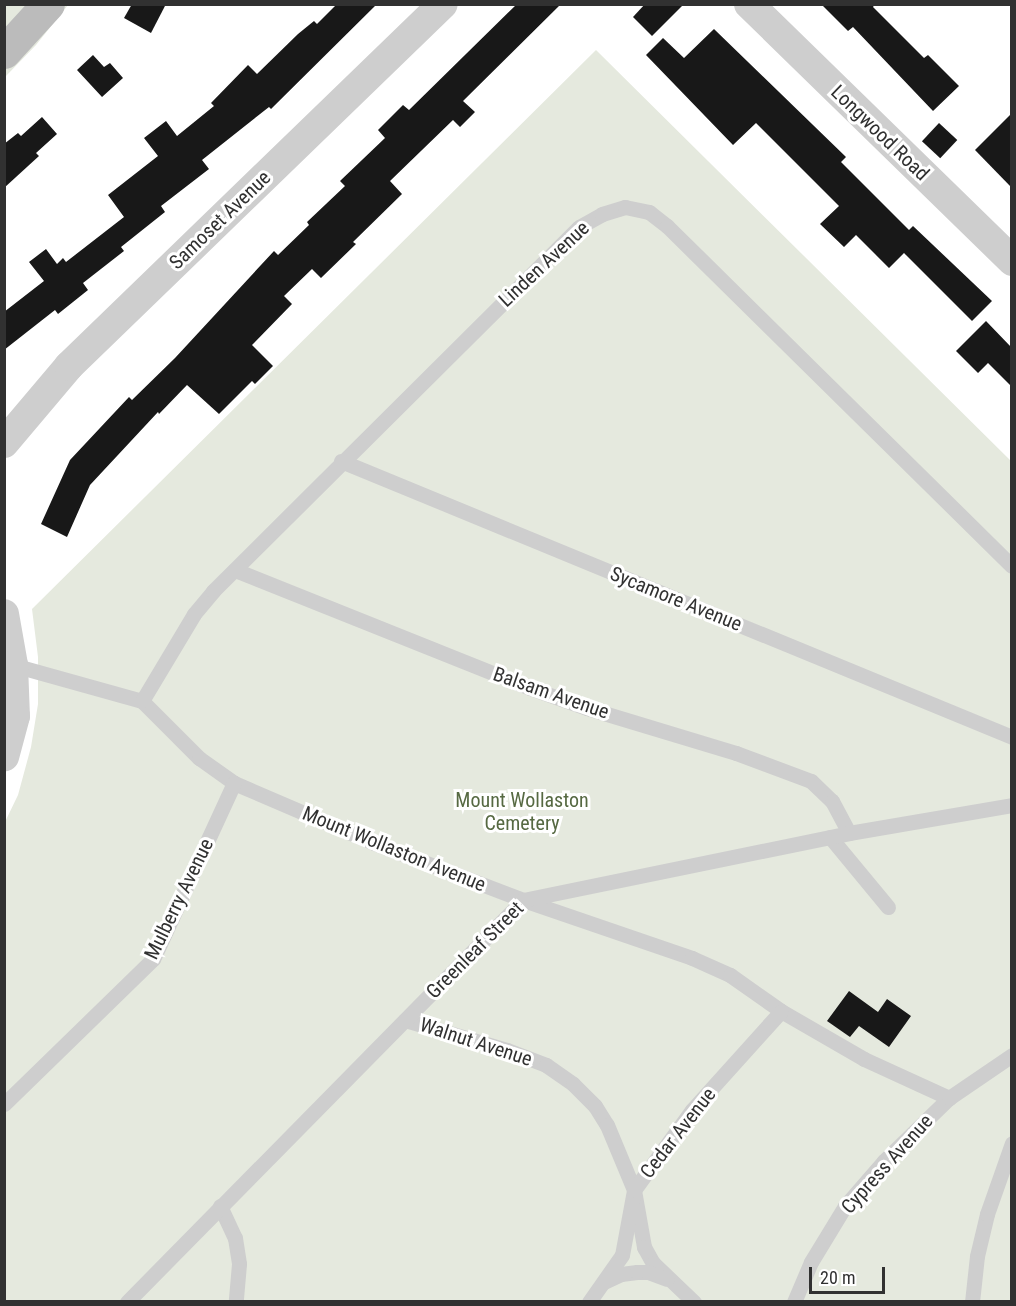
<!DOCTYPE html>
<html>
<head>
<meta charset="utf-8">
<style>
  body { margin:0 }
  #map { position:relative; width:1016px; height:1306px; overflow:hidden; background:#fff; font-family:"Roboto Condensed",sans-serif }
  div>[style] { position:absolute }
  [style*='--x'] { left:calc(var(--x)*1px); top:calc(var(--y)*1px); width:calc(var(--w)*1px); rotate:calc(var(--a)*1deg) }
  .green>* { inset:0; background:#e5e9de }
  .building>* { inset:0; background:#181818; transform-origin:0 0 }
  .service>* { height:15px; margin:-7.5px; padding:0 7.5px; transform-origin:7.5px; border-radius:7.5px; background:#cecece }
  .minor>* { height:30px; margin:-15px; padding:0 15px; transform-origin:15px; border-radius:15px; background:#cecece }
  .secondary>* { height:33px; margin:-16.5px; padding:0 16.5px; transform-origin:16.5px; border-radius:16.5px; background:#bbb }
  span { translate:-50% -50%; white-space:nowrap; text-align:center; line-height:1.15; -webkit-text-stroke:6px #fff; paint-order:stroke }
  .street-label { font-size:20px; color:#313131 }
  .park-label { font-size:20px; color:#566942 }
  .frame { position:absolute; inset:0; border:6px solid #313131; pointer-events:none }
  .scale { position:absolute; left:809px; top:1267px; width:76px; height:27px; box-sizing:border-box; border:3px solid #313131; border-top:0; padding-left:8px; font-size:18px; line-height:21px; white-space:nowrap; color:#313131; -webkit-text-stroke:4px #fff; paint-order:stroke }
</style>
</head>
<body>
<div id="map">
  <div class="green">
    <i style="clip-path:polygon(5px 5px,68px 5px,36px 45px,5px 77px)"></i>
    <i style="clip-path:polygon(596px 50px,1011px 461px,1011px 1301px,5px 1302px,4px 824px,18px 795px,31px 747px,38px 704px,38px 657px,32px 609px)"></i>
  </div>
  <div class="building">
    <i style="clip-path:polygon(132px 4px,166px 4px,151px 33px,124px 18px)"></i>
    <i style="clip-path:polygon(337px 4px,377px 4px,271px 109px,269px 107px,202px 160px,209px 169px,161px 206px,165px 212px,121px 247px,124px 251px,83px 283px,88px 290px,58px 314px,55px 310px,4px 350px,4px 312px,44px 281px,29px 262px,46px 249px,57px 264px,63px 258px,66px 262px,124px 217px,108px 195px,158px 156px,144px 138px,166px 121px,177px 136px,214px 106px,211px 103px,248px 65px,257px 74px,298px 34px,314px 21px,317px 24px)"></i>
    <i style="clip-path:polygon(517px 4px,561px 4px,463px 101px,475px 112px,460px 127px,453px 120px,390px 181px,402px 194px,353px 242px,356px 244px,321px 278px,312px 269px,284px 296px,292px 304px,252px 345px,273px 366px,255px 384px,252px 381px,219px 414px,187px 385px,159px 414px,158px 412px,90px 485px,67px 537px,41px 524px,70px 460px,129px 397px,132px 400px,175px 358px,274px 251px,278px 255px,309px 225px,307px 222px,345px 186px,340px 181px,385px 138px,378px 130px,403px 105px,409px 110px)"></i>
    <i style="clip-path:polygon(645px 4px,684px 4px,652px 36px,633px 17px)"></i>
    <i style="clip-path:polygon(821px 4px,875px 4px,873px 7px,924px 58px,928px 55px,959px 86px,933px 111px,853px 27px,848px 31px)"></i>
    <i style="clip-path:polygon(714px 29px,846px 157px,841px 162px,909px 230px,913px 226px,992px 301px,972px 321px,904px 253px,889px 268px,856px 235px,844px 247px,820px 224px,839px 206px,756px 123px,733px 145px,646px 55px,663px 38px,684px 58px)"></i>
    <i style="clip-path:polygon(93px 55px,104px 67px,110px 63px,123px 78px,102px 97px,77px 70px)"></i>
    <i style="clip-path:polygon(1011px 114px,1011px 187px,975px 150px)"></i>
    <i style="clip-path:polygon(42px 117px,57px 134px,36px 153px,39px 156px,4px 188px,4px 144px,18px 133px,21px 136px)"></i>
    <i style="left:939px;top:123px;width:25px;height:25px;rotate:43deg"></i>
    <i style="clip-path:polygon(986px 321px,1011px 347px,1011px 386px,988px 363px,978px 373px,956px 351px)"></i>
    <i style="clip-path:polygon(849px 991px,878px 1012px,887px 999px,911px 1016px,889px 1047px,859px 1026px,850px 1037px,827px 1021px)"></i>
  </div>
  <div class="service">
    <i style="--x:341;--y:461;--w:726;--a:22.36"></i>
    <i style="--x:235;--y:570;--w:318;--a:21.8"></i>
    <i style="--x:530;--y:688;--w:60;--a:19.3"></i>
    <i style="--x:587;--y:708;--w:156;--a:16.8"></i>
    <i style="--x:736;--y:753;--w:80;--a:20.5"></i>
    <i style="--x:811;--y:781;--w:29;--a:44"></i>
    <i style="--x:832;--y:801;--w:36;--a:62"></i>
    <i style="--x:13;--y:665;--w:134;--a:15.6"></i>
    <i style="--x:142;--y:701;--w:81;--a:45"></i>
    <i style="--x:199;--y:758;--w:43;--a:35.5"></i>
    <i style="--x:234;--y:783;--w:152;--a:23.2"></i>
    <i style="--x:374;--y:843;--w:160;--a:20.9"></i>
    <i style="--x:523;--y:900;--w:179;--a:18.9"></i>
    <i style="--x:692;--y:958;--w:42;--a:24.1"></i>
    <i style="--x:730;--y:975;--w:62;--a:35.2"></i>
    <i style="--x:781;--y:1011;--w:96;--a:30"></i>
    <i style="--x:864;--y:1059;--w:94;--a:24.6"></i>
    <i style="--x:142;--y:701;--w:101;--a:-59.1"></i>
    <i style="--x:194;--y:614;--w:30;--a:-50"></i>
    <i style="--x:213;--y:591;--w:516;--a:-44.84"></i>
    <i style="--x:579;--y:227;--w:26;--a:-29"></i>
    <i style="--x:602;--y:214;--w:24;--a:-17"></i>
    <i style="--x:625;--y:207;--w:25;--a:12"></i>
    <i style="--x:649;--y:212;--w:23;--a:38"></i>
    <i style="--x:667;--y:226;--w:484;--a:44.6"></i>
    <i style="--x:830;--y:837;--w:91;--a:50.4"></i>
    <i style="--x:405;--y:1020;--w:106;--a:16.4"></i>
    <i style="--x:507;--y:1050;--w:42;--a:21"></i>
    <i style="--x:546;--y:1065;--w:33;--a:35"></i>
    <i style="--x:573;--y:1084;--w:31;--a:45"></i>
    <i style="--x:595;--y:1106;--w:22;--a:58"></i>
    <i style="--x:607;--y:1125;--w:70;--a:67.4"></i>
    <i style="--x:634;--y:1190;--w:58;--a:80"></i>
    <i style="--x:644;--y:1247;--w:18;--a:61"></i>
    <i style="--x:653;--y:1263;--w:57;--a:43.6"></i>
    <i style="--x:4;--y:1104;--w:208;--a:-44.2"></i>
    <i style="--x:153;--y:959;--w:194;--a:-65.3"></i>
    <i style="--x:220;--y:1206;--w:35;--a:65"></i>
    <i style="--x:235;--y:1238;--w:26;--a:81"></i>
    <i style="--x:239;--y:1264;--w:38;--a:95"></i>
    <i style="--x:604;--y:1282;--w:19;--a:-25"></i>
    <i style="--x:621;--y:1274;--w:16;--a:-7"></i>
    <i style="--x:637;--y:1272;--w:11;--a:0"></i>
    <i style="--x:648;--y:1272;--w:20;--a:20"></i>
    <i style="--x:127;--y:1302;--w:564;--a:-45.43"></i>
    <i style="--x:523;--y:900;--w:333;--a:-11.6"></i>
    <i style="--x:849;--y:833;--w:165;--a:-9.7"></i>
    <i style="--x:589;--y:1302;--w:57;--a:-54.9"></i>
    <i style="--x:622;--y:1255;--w:66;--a:-79.5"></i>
    <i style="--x:634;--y:1190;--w:99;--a:-54.1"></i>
    <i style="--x:692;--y:1110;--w:133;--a:-48"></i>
    <i style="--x:794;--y:1302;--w:43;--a:-67"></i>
    <i style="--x:811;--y:1262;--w:66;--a:-58.7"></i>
    <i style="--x:845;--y:1206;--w:60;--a:-49.1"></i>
    <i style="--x:884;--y:1161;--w:91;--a:-44.1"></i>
    <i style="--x:949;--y:1098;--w:76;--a:-34.3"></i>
    <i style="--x:972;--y:1302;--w:46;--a:-83.8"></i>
    <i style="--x:977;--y:1256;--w:43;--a:-76.6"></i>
    <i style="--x:987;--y:1214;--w:75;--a:-70.6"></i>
  </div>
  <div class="minor">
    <i style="--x:749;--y:4;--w:368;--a:44.3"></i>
    <i style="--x:4;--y:443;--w:101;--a:-49.8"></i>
    <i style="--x:69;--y:366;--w:520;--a:-44.07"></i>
    <i style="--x:4;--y:614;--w:52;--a:80"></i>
    <i style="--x:13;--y:665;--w:51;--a:87.8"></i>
    <i style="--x:15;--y:716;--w:42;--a:105"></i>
  </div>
  <div class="secondary">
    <i style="--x:4;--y:52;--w:65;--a:-47.5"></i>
  </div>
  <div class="street-label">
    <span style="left:880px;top:133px;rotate:44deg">Longwood Road</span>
    <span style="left:220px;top:220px;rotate:-44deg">Samoset Avenue</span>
    <span style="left:544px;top:264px;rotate:-43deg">Linden Avenue</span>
    <span style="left:676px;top:599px;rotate:22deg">Sycamore Avenue</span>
    <span style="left:551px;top:693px;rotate:19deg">Balsam Avenue</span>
    <span style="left:394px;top:849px;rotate:22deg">Mount Wollaston Avenue</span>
    <span style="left:179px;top:899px;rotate:-64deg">Mulberry Avenue</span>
    <span style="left:475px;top:950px;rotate:-45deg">Greenleaf Street</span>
    <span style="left:476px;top:1042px;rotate:18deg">Walnut Avenue</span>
    <span style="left:678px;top:1133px;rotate:-52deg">Cedar Avenue</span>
    <span style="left:887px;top:1164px;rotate:-48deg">Cypress Avenue</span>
  </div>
  <div class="park-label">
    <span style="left:522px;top:812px">Mount Wollaston<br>Cemetery</span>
  </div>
  <div class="frame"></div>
  <div class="scale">20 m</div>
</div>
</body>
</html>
